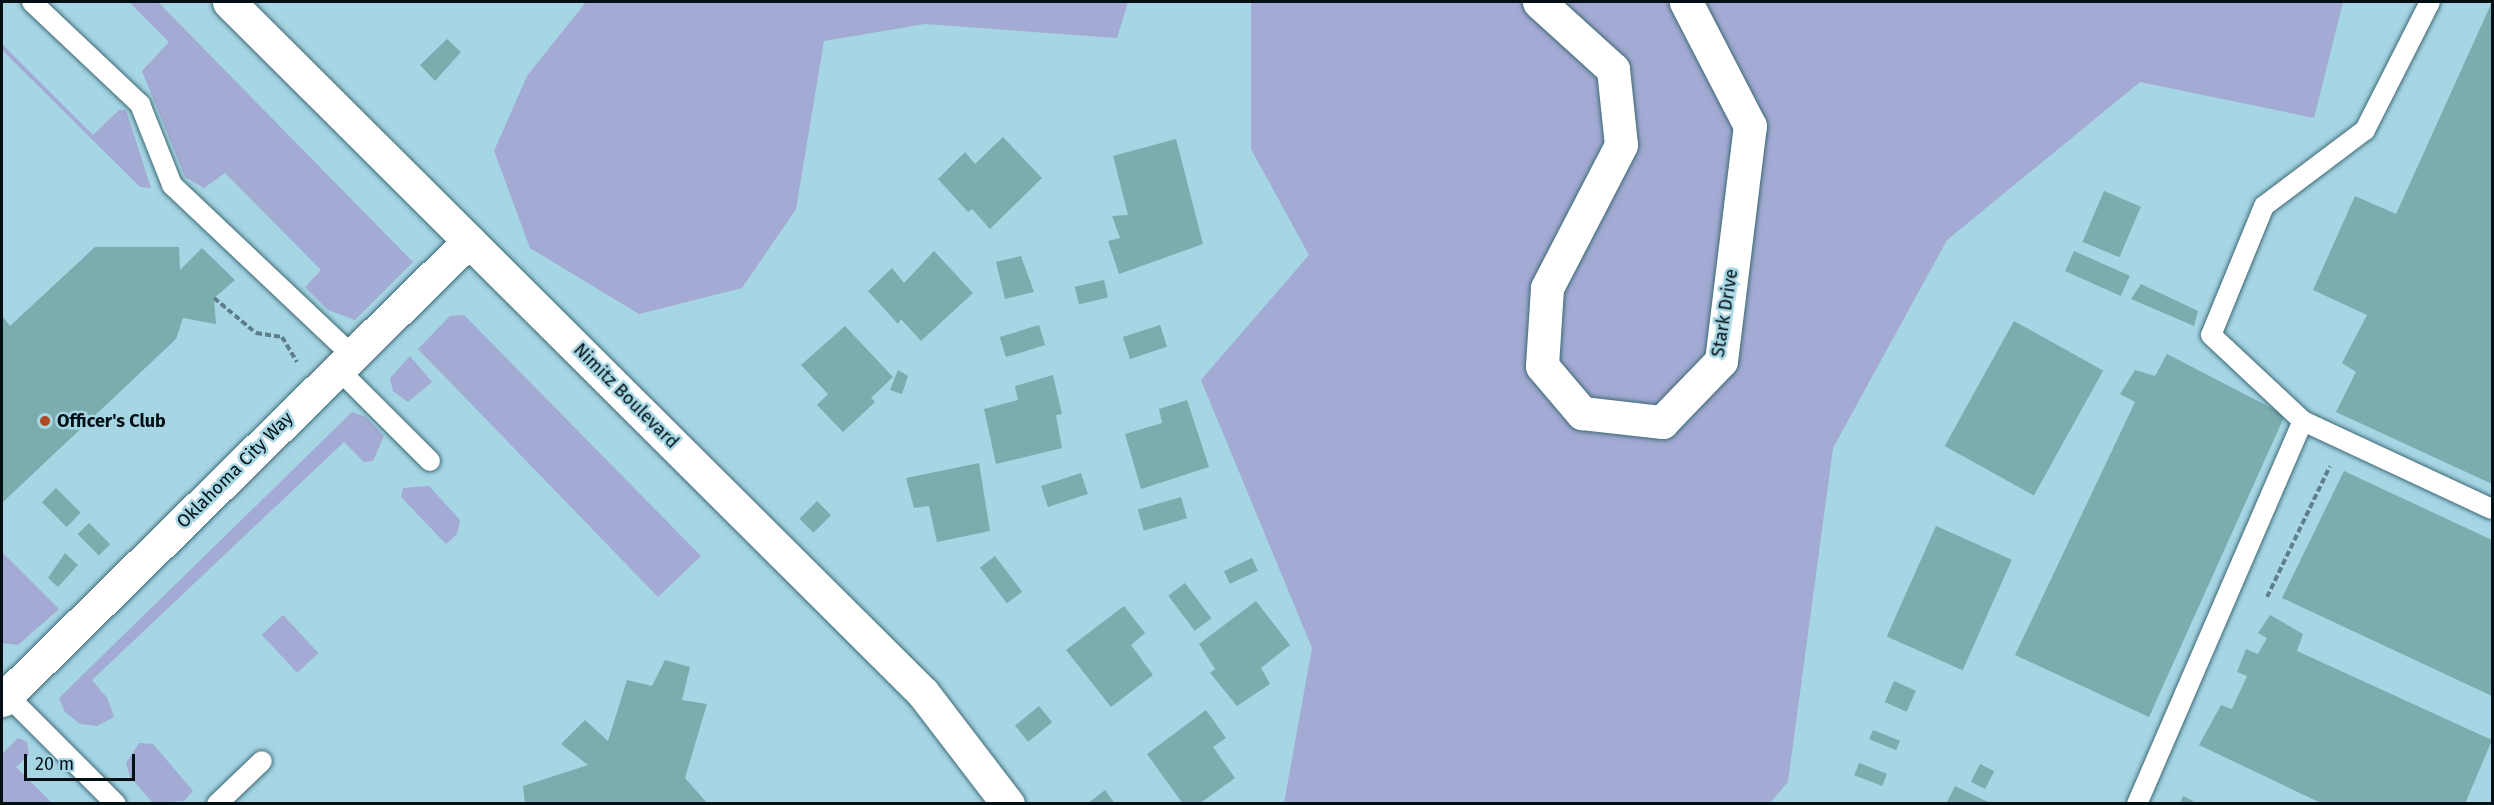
<!DOCTYPE html>
<html>
<head>
<meta charset="utf-8">
<style>
  body { margin:0 }
  #map { position:relative; width:2494px; height:805px; overflow:hidden; background:#a6d5e3; font-family:"Fira Sans",sans-serif }
  div>[style] { position:absolute }
  [style*='--x'] { left:calc(var(--x)*1px); top:calc(var(--y)*1px); width:calc(var(--w)*1px); rotate:calc(var(--a)*1deg) }
  .green>* { inset:0; background:#a3aad3; transform-origin:0 0 }
  .building>* { inset:0; background:#7badae; transform-origin:0 0 }
  .path>* { height:4px; margin-top:-2px; transform-origin:0; background:repeating-linear-gradient(90deg,#5e7f89 0 6px,transparent 0 9px) }
  .roads { filter:drop-shadow(0 0 2px #3d6975) drop-shadow(0 0 2px #3d6975) }
  .service>* { height:20px; margin:-10px; padding:0 10px; transform-origin:10px; border-radius:10px; background:#fff }
  .minor>* { height:33px; margin:-16.5px; padding:0 16.5px; transform-origin:16.5px; border-radius:16.5px; background:#fff }
  .dots>* { width:16px; height:16px; translate:-50% -50%; box-sizing:border-box; border:3px solid #a6d5e3; border-radius:50% }
  span { translate:-50% -50%; white-space:nowrap; text-align:center; line-height:1.15; -webkit-text-stroke:5px #a6d5e3; paint-order:stroke }
  .street-label { font-size:18px; color:#011015 }
  .poi-label { font-size:18px; color:#011015; font-weight:700 }
  .left { translate:0 -50%; text-align:left }
  .frame { position:absolute; inset:0; border:3px solid #011015; pointer-events:none }
  .scale { position:absolute; left:24px; top:754px; width:111px; height:27px; box-sizing:border-box; border:3px solid #011015; border-top:0; padding-left:8px; font-size:18px; line-height:21px; white-space:nowrap; color:#011015; -webkit-text-stroke:4px #a6d5e3; paint-order:stroke }
</style>
</head>
<body>
<div id="map">
  <div class="green">
    <i style="clip-path:polygon(129px 2px,158px 2px,413px 262px,355px 320px,328px 310px,305px 287px,321px 270px,225px 173px,204px 188px,185px 177px,142px 71px,169px 42px)"></i>
    <i style="clip-path:polygon(586px 2px,1128px 2px,1117px 38px,925px 24px,824px 41px,796px 209px,742px 288px,639px 314px,530px 248px,494px 151px,527px 76px)"></i>
    <i style="clip-path:polygon(1251px 2px,2343px 2px,2314px 118px,2140px 82px,1947px 240px,1833px 448px,1788px 782px,1770px 803px,1284px 803px,1312px 648px,1201px 380px,1309px 255px,1251px 149px)"></i>
    <i style="clip-path:polygon(2px 44px,93px 135px,119px 110px,126px 110px,151px 188px,140px 187px,2px 50px)"></i>
    <i style="clip-path:polygon(464px 315px,701px 556px,658px 597px,418px 349px,450px 316px)"></i>
    <i style="clip-path:polygon(410px 356px,432px 382px,408px 402px,393px 391px,390px 378px)"></i>
    <i style="clip-path:polygon(352px 412px,366px 417px,384px 436px,373px 461px,364px 462px,344px 442px,92px 680px,108px 699px,114px 717px,97px 726px,80px 724px,65px 712px,59px 698px)"></i>
    <i style="clip-path:polygon(429px 486px,460px 520px,457px 534px,446px 544px,401px 497px,403px 488px)"></i>
    <i style="clip-path:polygon(2px 552px,59px 609px,18px 645px,2px 643px)"></i>
    <i style="left:283px;top:615px;width:52px;height:29px;rotate:47deg"></i>
    <i style="clip-path:polygon(18px 738px,27px 742px,29px 755px,16px 767px,52px 803px,2px 803px,2px 754px)"></i>
    <i style="clip-path:polygon(139px 743px,153px 744px,193px 791px,184px 801px,153px 803px,130px 777px,126px 763px)"></i>
  </div>
  <div class="building">
    <i style="clip-path:polygon(2492px 2px,2492px 484px,2336px 412px,2356px 372px,2342px 363px,2367px 315px,2313px 290px,2355px 196px,2396px 214px)"></i>
    <i style="clip-path:polygon(447px 39px,461px 52px,435px 81px,420px 65px)"></i>
    <i style="clip-path:polygon(1003px 137px,1042px 178px,990px 229px,972px 209px,968px 212px,938px 179px,965px 152px,975px 164px)"></i>
    <i style="clip-path:polygon(1176px 139px,1203px 244px,1119px 274px,1108px 241px,1120px 238px,1112px 216px,1128px 215px,1113px 156px)"></i>
    <i style="left:2104px;top:191px;width:40px;height:55px;rotate:23deg"></i>
    <i style="clip-path:polygon(95px 247px,179px 247px,180px 270px,202px 248px,235px 280px,214px 298px,216px 324px,183px 318px,176px 339px,2px 503px,2px 316px,10px 326px)"></i>
    <i style="clip-path:polygon(934px 251px,973px 293px,921px 341px,901px 319px,898px 324px,868px 291px,892px 268px,904px 283px)"></i>
    <i style="left:2074px;top:251px;width:61px;height:22px;rotate:24deg"></i>
    <i style="clip-path:polygon(1021px 256px,1034px 292px,1005px 299px,996px 262px)"></i>
    <i style="left:1104px;top:280px;width:18px;height:30px;rotate:77deg"></i>
    <i style="clip-path:polygon(2141px 284px,2198px 311px,2194px 326px,2131px 299px)"></i>
    <i style="left:2014px;top:321px;width:102px;height:143px;rotate:29deg"></i>
    <i style="left:1039px;top:325px;width:21px;height:41px;rotate:73deg"></i>
    <i style="left:1160px;top:325px;width:23px;height:39px;rotate:72deg"></i>
    <i style="clip-path:polygon(845px 326px,893px 377px,871px 398px,875px 402px,843px 432px,817px 405px,828px 394px,801px 365px)"></i>
    <i style="clip-path:polygon(2167px 354px,2285px 415px,2149px 717px,2015px 655px,2135px 402px,2120px 394px,2135px 370px,2155px 376px)"></i>
    <i style="clip-path:polygon(898px 370px,908px 376px,902px 394px,890px 390px)"></i>
    <i style="clip-path:polygon(1053px 375px,1062px 414px,1056px 415px,1062px 448px,996px 464px,984px 409px,1018px 400px,1015px 386px)"></i>
    <i style="clip-path:polygon(1187px 400px,1209px 467px,1141px 489px,1125px 434px,1162px 423px,1159px 409px)"></i>
    <i style="clip-path:polygon(979px 463px,990px 531px,937px 542px,929px 506px,914px 508px,906px 478px)"></i>
    <i style="clip-path:polygon(2344px 471px,2492px 540px,2492px 696px,2282px 598px)"></i>
    <i style="left:1081px;top:473px;width:22px;height:42px;rotate:72deg"></i>
    <i style="left:56px;top:488px;width:35px;height:20px;rotate:45deg"></i>
    <i style="left:1181px;top:497px;width:22px;height:45px;rotate:74deg"></i>
    <i style="left:817px;top:501px;width:20px;height:25px;rotate:45deg"></i>
    <i style="left:89px;top:523px;width:30px;height:16px;rotate:45deg"></i>
    <i style="left:1936px;top:526px;width:83px;height:121px;rotate:24deg"></i>
    <i style="clip-path:polygon(65px 553px,78px 565px,58px 587px,48px 578px)"></i>
    <i style="left:995px;top:556px;width:45px;height:19px;rotate:53deg"></i>
    <i style="left:1252px;top:558px;width:14px;height:31px;rotate:65deg"></i>
    <i style="left:1185px;top:583px;width:44px;height:21px;rotate:53deg"></i>
    <i style="clip-path:polygon(1256px 601px,1290px 645px,1261px 668px,1270px 684px,1237px 706px,1210px 673px,1215px 669px,1199px 644px)"></i>
    <i style="clip-path:polygon(1124px 606px,1145px 633px,1131px 645px,1153px 675px,1111px 707px,1066px 650px)"></i>
    <i style="clip-path:polygon(2270px 615px,2303px 634px,2297px 651px,2492px 740px,2465px 804px,2323px 804px,2199px 745px,2221px 705px,2232px 709px,2247px 676px,2237px 672px,2246px 649px,2258px 654px,2267px 638px,2258px 633px)"></i>
    <i style="clip-path:polygon(665px 660px,690px 667px,682px 700px,707px 704px,685px 778px,708px 804px,525px 804px,523px 786px,588px 765px,561px 744px,585px 720px,608px 741px,627px 680px,652px 686px)"></i>
    <i style="left:1894px;top:681px;width:24px;height:23px;rotate:24deg"></i>
    <i style="left:1039px;top:706px;width:21px;height:31px;rotate:51deg"></i>
    <i style="clip-path:polygon(1206px 710px,1226px 738px,1213px 747px,1235px 778px,1199px 804px,1183px 804px,1147px 754px)"></i>
    <i style="left:1873px;top:730px;width:29px;height:10px;rotate:22deg"></i>
    <i style="left:1859px;top:763px;width:30px;height:13px;rotate:21deg"></i>
    <i style="left:1980px;top:764px;width:16px;height:20px;rotate:27deg"></i>
    <i style="clip-path:polygon(1955px 786px,1992px 804px,1946px 804px)"></i>
    <i style="clip-path:polygon(1105px 790px,1115px 804px,1087px 804px)"></i>
    <i style="clip-path:polygon(2183px 796px,2199px 804px,2180px 804px)"></i>
  </div>
  <div class="path">
    <i style="--x:214;--y:298;--w:55;--a:39.8"></i>
    <i style="--x:256;--y:333;--w:26;--a:9"></i>
    <i style="--x:282;--y:337;--w:29;--a:59"></i>
    <i style="--x:2267;--y:597;--w:145;--a:-64.3"></i>
  </div>
  <div class="roads">
    <div class="service">
      <i style="--x:32;--y:2;--w:149;--a:43.4"></i>
      <i style="--x:140;--y:104;--w:87;--a:68.4"></i>
      <i style="--x:172;--y:185;--w:248;--a:43.4"></i>
      <i style="--x:2430;--y:2;--w:144;--a:116.9"></i>
      <i style="--x:2365;--y:130;--w:126;--a:143"></i>
      <i style="--x:2264;--y:206;--w:139;--a:112.3"></i>
      <i style="--x:2211;--y:335;--w:126;--a:43.1"></i>
      <i style="--x:2303;--y:421;--w:208;--a:25"></i>
      <i style="--x:338;--y:369;--w:130;--a:45"></i>
      <i style="--x:7;--y:695;--w:154;--a:45"></i>
      <i style="--x:217;--y:804;--w:62;--a:-43.7"></i>
      <i style="--x:2137;--y:804;--w:417;--a:-66.6"></i>
    </div>
    <div class="minor">
      <i style="--x:229;--y:2;--w:979;--a:44.88"></i>
      <i style="--x:923;--y:693;--w:140;--a:52.6"></i>
      <i style="--x:1539;--y:2;--w:100;--a:42.2"></i>
      <i style="--x:1613;--y:69;--w:76;--a:84"></i>
      <i style="--x:1621;--y:145;--w:161;--a:117.4"></i>
      <i style="--x:1547;--y:288;--w:78;--a:93.7"></i>
      <i style="--x:1542;--y:366;--w:62;--a:49.6"></i>
      <i style="--x:1582;--y:413;--w:81;--a:6.4"></i>
      <i style="--x:1662;--y:422;--w:85;--a:-46"></i>
      <i style="--x:1721;--y:361;--w:237;--a:-83"></i>
      <i style="--x:1750;--y:126;--w:140;--a:-117.3"></i>
      <i style="--x:2;--y:700;--w:655;--a:-44.51"></i>
    </div>
  </div>
  <div class="dots">
    <i style="left:45px;top:421px;background:#ae4724"></i>
  </div>
  <div class="street-label">
    <span style="left:1725px;top:313px;rotate:-81deg">Stark Drive</span>
    <span style="left:626px;top:396px;rotate:45deg">Nimitz Boulevard</span>
    <span style="left:235px;top:470px;rotate:-45deg">Oklahoma City Way</span>
  </div>
  <div class="poi-label">
    <span class="left" style="left:57px;top:421px">Officer's Club</span>
  </div>
  <div class="frame"></div>
  <div class="scale">20 m</div>
</div>
</body>
</html>
